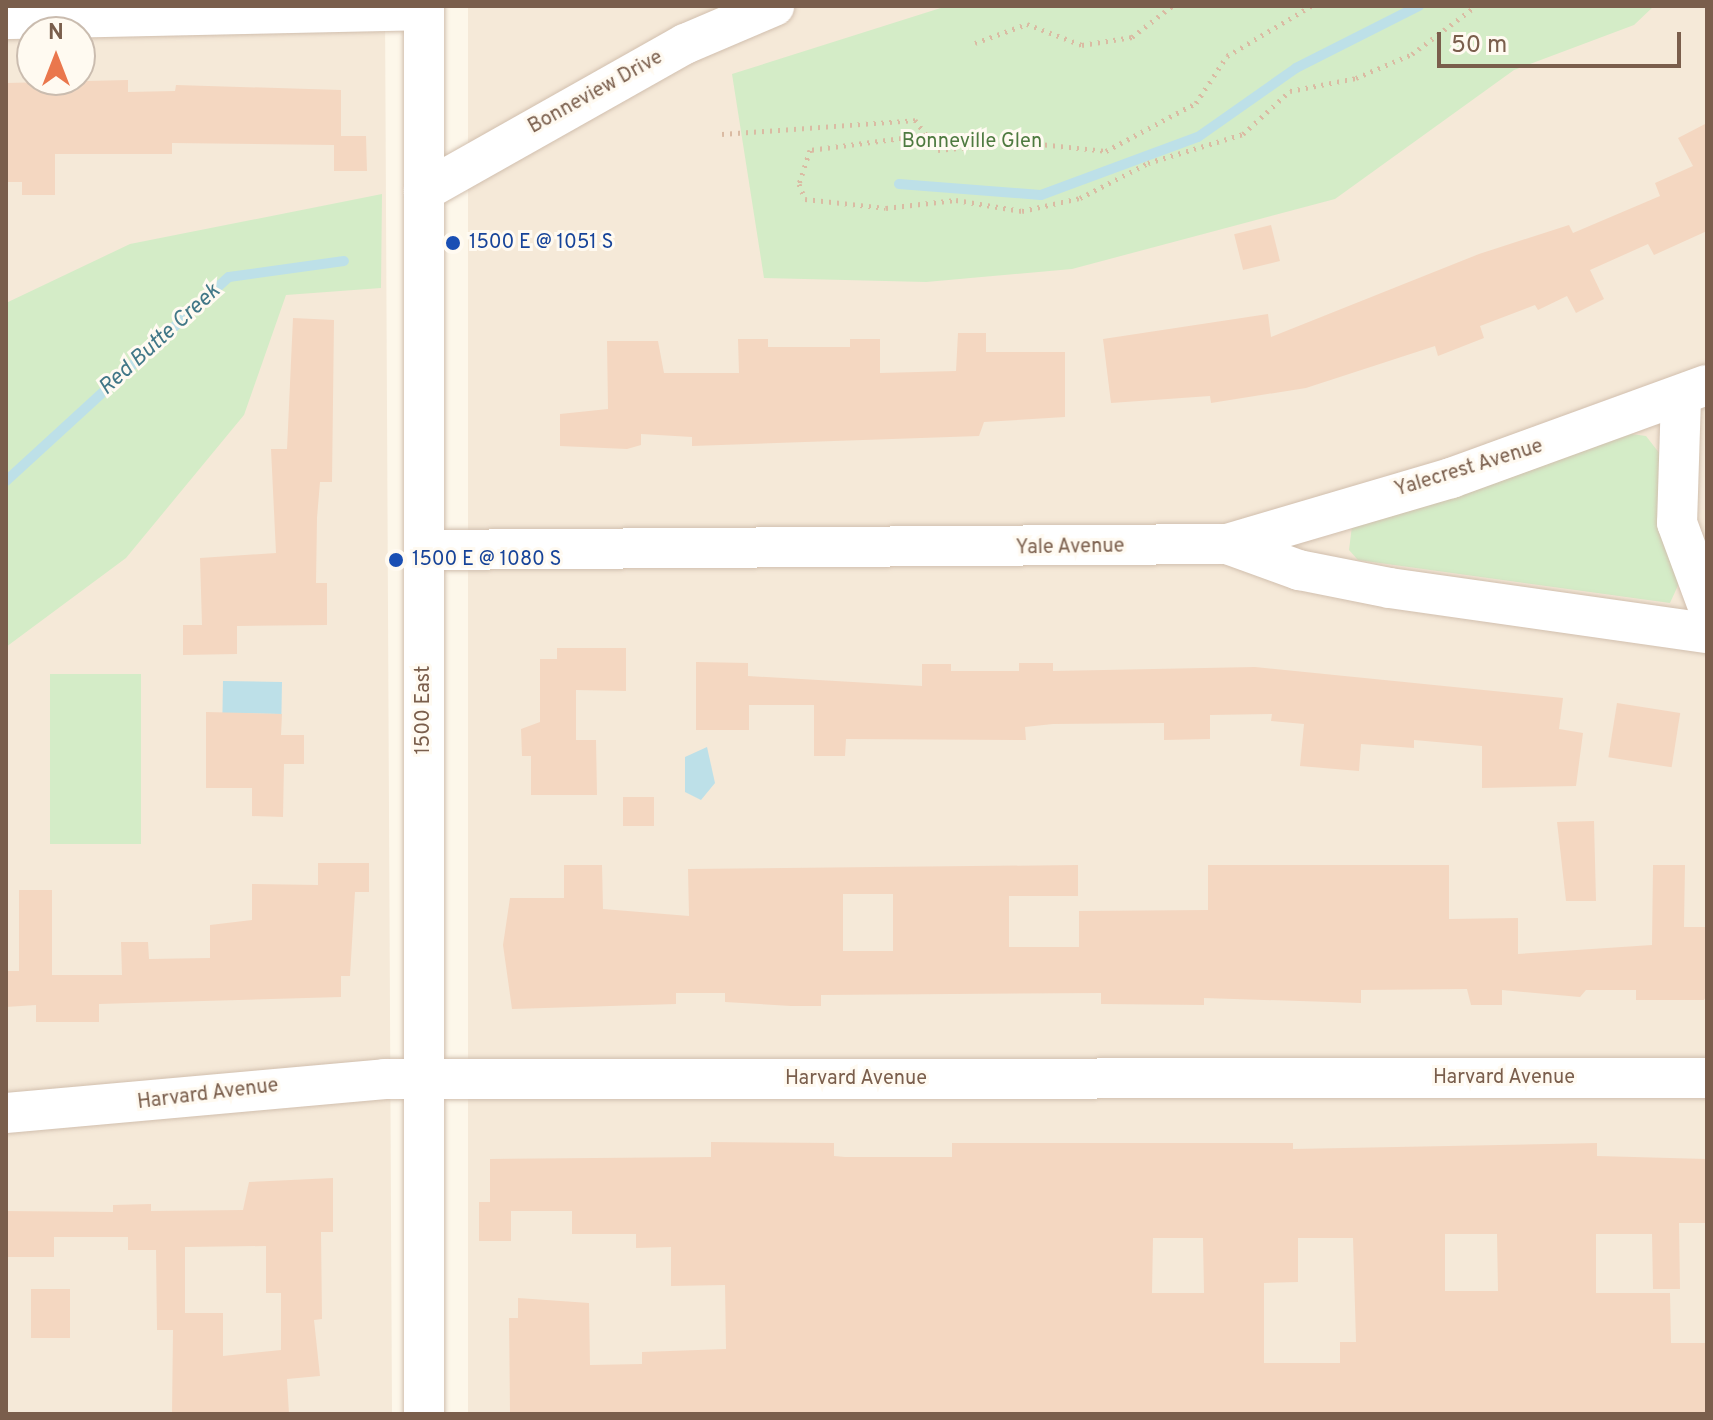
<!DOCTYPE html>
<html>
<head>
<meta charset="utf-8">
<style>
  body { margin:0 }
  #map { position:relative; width:1713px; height:1420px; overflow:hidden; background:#fdf7ea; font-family:Overpass,sans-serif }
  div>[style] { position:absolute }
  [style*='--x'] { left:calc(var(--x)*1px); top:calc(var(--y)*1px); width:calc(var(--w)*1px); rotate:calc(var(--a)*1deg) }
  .residential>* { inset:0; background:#f5e9d8; transform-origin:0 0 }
  .green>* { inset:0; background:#d4ecc7; transform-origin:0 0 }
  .water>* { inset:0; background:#bde0e8; transform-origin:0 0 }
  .stream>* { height:10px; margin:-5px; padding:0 5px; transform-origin:5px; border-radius:5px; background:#bde0e8 }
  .building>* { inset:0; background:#f4d7c1; transform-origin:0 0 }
  .path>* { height:5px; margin-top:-2.5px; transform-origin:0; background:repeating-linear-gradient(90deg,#dabba3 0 2px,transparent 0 8px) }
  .roads { filter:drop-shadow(0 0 2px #d1bfae) drop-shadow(0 0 2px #d1bfae) }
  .minor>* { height:40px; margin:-20px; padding:0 20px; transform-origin:20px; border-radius:20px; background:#fff }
  .dots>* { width:22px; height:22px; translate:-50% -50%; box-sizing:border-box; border:4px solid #fffaf1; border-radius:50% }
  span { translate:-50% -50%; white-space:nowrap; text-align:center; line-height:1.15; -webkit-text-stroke:6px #fffaf1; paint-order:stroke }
  .street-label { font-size:20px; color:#7a5e4c }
  .park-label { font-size:20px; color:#4e7a40 }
  .transit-label { font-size:20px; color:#164399 }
  .left { translate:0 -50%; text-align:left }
  .water-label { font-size:22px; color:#417787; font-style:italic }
  .frame { position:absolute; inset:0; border:8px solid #7a5e4c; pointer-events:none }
  .north { position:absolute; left:16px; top:16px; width:80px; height:80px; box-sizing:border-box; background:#fffaf1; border:2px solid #cabcaf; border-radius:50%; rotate:0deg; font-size:22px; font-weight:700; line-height:32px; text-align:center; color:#7a5e4c }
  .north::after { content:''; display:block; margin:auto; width:28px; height:36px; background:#ea774d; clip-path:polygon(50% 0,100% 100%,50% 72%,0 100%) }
  .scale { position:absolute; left:1437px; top:32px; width:244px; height:36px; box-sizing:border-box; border:4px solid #7a5e4c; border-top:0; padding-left:10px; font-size:24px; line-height:28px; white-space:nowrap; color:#7a5e4c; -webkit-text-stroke:6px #fffaf1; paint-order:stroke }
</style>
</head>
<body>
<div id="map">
  <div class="residential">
    <i style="clip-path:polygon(evenodd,6px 6px,385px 6px,392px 1414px,6px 1414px,6px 6px,32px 32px,80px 32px,80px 80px,32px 80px,32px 32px)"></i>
    <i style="left:468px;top:6px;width:1239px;height:1408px"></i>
  </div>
  <div class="green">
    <i style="clip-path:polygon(947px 6px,1654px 6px,1634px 25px,1514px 70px,1335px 199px,1072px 269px,926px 282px,764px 278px,732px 74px)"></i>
    <i style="clip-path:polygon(382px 194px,381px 288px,286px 295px,244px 415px,126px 558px,6px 647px,6px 303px,130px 244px)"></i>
    <i style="clip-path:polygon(1631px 434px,1646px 436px,1660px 454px,1658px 518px,1680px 581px,1670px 603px,1358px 560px,1349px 550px,1352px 526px)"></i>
    <i style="left:141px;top:674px;width:170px;height:91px;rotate:90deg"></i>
  </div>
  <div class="water">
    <i style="left:223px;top:681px;width:59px;height:32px;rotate:1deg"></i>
    <i style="clip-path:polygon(707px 747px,715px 783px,701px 800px,685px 792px,685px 757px)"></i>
  </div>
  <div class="stream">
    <i style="--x:899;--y:184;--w:142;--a:4.4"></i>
    <i style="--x:1041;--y:195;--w:167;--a:-20.3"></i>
    <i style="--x:1198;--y:137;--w:120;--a:-35.1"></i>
    <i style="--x:1296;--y:68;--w:138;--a:-26.8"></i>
    <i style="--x:6;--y:481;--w:302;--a:-42.5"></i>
    <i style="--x:229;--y:277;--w:116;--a:-7.9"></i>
  </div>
  <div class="building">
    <i style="clip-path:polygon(128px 80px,128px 92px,175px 91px,176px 85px,341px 90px,341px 136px,366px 136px,367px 171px,334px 171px,334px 145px,172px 143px,172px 154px,55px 154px,55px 195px,22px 195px,22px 182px,7px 182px,6px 83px)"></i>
    <i style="clip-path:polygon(1707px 123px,1707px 231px,1654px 255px,1648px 244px,1590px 270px,1604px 299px,1576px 313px,1567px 296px,1538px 310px,1535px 305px,1480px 326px,1484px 338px,1438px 356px,1435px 346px,1306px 388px,1211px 403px,1210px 396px,1111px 403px,1103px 339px,1268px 314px,1271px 337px,1479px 254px,1569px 225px,1573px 233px,1660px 196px,1655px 183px,1693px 166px,1678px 138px)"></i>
    <i style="left:1271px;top:225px;width:37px;height:38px;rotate:76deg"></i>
    <i style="clip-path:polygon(293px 318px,334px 320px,332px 482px,320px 482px,317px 518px,316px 583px,327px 583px,327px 625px,237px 626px,237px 654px,183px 655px,183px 625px,202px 625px,200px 558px,276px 553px,271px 449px,287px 449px)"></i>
    <i style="clip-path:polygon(958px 333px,986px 333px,986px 352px,1065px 352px,1065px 417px,984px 422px,979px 436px,692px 446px,692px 437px,641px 434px,641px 445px,627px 449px,560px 446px,560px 414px,608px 409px,607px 341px,658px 341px,664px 373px,739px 373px,738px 339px,768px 339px,768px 347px,850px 347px,850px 339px,880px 339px,880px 373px,956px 371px)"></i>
    <i style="clip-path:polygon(557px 648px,626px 648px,626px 691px,576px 690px,576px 740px,596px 740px,597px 795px,531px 795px,531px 756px,522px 756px,521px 729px,540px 722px,540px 659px,557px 659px)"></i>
    <i style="clip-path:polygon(696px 662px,748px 663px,748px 676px,922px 686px,922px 664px,951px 664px,951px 671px,1019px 671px,1019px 663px,1053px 663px,1053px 671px,1255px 667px,1563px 698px,1559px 729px,1583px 733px,1576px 786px,1482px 788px,1482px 746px,1414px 740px,1414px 748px,1361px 744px,1359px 771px,1300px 766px,1304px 724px,1271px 721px,1272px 714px,1210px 715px,1210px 739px,1164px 740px,1164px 723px,1053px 724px,1025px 727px,1026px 740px,846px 739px,845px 756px,814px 756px,814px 705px,749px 705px,749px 730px,696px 730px)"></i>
    <i style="left:1617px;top:703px;width:64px;height:55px;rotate:9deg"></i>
    <i style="clip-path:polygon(206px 712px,282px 714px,281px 735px,304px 735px,304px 764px,284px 764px,283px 817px,252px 816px,252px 788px,206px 788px)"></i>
    <i style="left:623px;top:797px;width:31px;height:29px"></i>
    <i style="clip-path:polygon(1594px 821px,1596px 901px,1566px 901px,1557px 822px)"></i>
    <i style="clip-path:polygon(318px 863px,369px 863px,369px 892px,355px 892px,350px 976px,341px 976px,341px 997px,99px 1004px,99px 1022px,36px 1022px,36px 1005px,6px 1007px,6px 971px,19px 971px,19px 890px,52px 890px,52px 975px,122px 975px,121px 942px,148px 942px,149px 959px,210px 958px,210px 925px,252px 920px,252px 884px,318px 885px)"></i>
    <i style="clip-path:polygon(evenodd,564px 865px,602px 865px,603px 909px,689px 916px,688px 869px,1078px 865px,1078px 896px,1009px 896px,1009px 947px,1079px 947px,1079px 911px,1208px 910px,1208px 865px,1449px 865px,1449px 919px,1518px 918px,1518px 954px,1652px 945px,1653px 865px,1685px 865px,1684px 927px,1707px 927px,1707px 994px,1704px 1000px,1636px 1000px,1636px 990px,1586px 990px,1580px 997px,1502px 990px,1502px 1005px,1471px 1005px,1467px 989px,1361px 990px,1361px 1003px,1204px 998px,1204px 1005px,1101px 1004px,1101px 993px,821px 995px,821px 1006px,791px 1006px,725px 1002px,725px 993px,676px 993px,676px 1004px,512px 1009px,503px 945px,510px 898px,564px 898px,564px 865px,843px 894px,893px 894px,893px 951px,843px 951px,843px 894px)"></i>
    <i style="clip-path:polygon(evenodd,711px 1142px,834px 1143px,834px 1156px,845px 1157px,952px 1157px,952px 1143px,1293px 1143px,1293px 1149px,1597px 1143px,1597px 1156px,1707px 1159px,1707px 1223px,1679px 1223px,1680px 1289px,1653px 1289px,1652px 1234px,1596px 1234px,1596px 1293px,1670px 1293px,1671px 1343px,1707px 1343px,1707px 1414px,510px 1414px,509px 1318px,518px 1318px,518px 1298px,589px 1303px,590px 1365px,642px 1364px,642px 1352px,726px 1349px,725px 1285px,671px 1286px,671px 1247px,636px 1248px,636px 1234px,572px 1234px,572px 1211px,511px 1211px,511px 1241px,479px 1241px,479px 1202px,490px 1202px,490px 1159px,711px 1157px,711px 1142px,1445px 1234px,1497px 1234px,1498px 1291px,1445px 1291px,1445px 1234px,711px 1142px,1153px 1238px,1203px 1238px,1204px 1293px,1152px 1293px,1153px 1238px,711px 1142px,1298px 1238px,1353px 1238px,1356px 1342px,1340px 1342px,1340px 1363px,1264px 1363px,1264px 1283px,1298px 1282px,1298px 1238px)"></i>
    <i style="clip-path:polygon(evenodd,333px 1178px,333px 1232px,321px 1232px,322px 1319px,314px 1320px,320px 1376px,287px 1379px,289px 1414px,172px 1414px,173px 1330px,157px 1330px,156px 1250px,128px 1250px,128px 1237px,54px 1237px,54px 1257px,6px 1257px,6px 1211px,113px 1212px,113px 1205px,151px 1204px,151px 1211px,243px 1210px,249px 1182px,333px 1178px,266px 1246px,266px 1293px,281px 1293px,281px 1350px,223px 1356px,223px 1313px,185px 1313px,185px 1247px,266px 1246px)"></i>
    <i style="left:31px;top:1289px;width:39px;height:49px"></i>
  </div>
  <div class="path">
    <i style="--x:975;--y:43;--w:55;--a:-20.1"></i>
    <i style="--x:1027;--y:24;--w:59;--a:20.9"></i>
    <i style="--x:1082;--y:45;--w:51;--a:-9.1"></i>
    <i style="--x:1132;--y:37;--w:51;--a:-37.8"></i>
    <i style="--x:722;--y:134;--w:194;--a:-4.1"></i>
    <i style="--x:915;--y:120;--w:38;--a:53"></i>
    <i style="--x:938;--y:150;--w:83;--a:-5.5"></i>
    <i style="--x:1021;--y:142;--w:85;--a:6"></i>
    <i style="--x:1106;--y:151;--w:102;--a:-28.1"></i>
    <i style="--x:1196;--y:103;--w:56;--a:-56.6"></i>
    <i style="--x:1227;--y:56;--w:98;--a:-30.8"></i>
    <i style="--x:925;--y:135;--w:116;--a:172.6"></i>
    <i style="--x:810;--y:150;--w:36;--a:108"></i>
    <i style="--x:799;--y:184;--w:16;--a:68"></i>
    <i style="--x:805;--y:199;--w:81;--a:6.3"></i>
    <i style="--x:886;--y:208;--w:70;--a:-6.5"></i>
    <i style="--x:956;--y:200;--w:67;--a:9.5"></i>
    <i style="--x:1022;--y:211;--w:59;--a:-12.6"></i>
    <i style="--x:1080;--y:198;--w:76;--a:-27.2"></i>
    <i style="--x:1148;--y:163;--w:99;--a:-17"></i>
    <i style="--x:1243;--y:134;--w:64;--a:-42.5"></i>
    <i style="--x:1290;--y:91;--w:67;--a:-11.1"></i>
    <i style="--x:1356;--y:78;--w:61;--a:-23.2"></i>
    <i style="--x:1412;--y:54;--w:80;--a:-36.9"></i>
  </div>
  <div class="roads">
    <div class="minor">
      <i style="--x:6;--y:19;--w:418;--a:-1.2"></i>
      <i style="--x:424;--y:191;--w:300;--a:-29.4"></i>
      <i style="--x:685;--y:44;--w:97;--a:-23.1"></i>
      <i style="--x:1681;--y:397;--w:126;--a:91.8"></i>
      <i style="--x:1677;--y:523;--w:86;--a:69.7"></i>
      <i style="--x:1227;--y:544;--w:234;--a:-16.4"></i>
      <i style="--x:1451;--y:478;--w:272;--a:-20"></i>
      <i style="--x:424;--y:550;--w:803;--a:-0.43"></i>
      <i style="--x:1227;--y:544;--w:77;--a:19.9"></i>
      <i style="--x:1299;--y:570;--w:93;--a:11.2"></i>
      <i style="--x:1390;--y:588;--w:320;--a:8.1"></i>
      <i style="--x:6;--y:1113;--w:380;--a:-5.1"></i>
      <i style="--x:384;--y:1079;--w:1323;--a:-0.04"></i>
      <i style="--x:424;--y:1414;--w:1408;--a:-90"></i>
    </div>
  </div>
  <div class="dots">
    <i style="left:453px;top:243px;background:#1a4fb4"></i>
    <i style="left:396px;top:560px;background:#1a4fb4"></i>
  </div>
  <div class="street-label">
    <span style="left:596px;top:93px;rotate:-29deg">Bonneview Drive</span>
    <span style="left:1469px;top:469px;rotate:-17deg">Yalecrest Avenue</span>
    <span style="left:1070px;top:548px;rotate:-1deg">Yale Avenue</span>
    <span style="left:424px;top:710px;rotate:-90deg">1500 East</span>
    <span style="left:1504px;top:1078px">Harvard Avenue</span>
    <span style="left:856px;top:1079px">Harvard Avenue</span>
    <span style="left:208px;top:1095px;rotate:-7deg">Harvard Avenue</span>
  </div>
  <div class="park-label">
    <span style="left:972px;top:142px">Bonneville Glen</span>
  </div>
  <div class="transit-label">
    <span class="left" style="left:469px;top:243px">1500 E @ 1051 S</span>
    <span class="left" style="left:412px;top:560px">1500 E @ 1080 S</span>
  </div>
  <div class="water-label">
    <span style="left:160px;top:340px;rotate:-42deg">Red Butte Creek</span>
  </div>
  <div class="frame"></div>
  <div class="north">N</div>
  <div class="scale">50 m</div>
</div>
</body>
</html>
